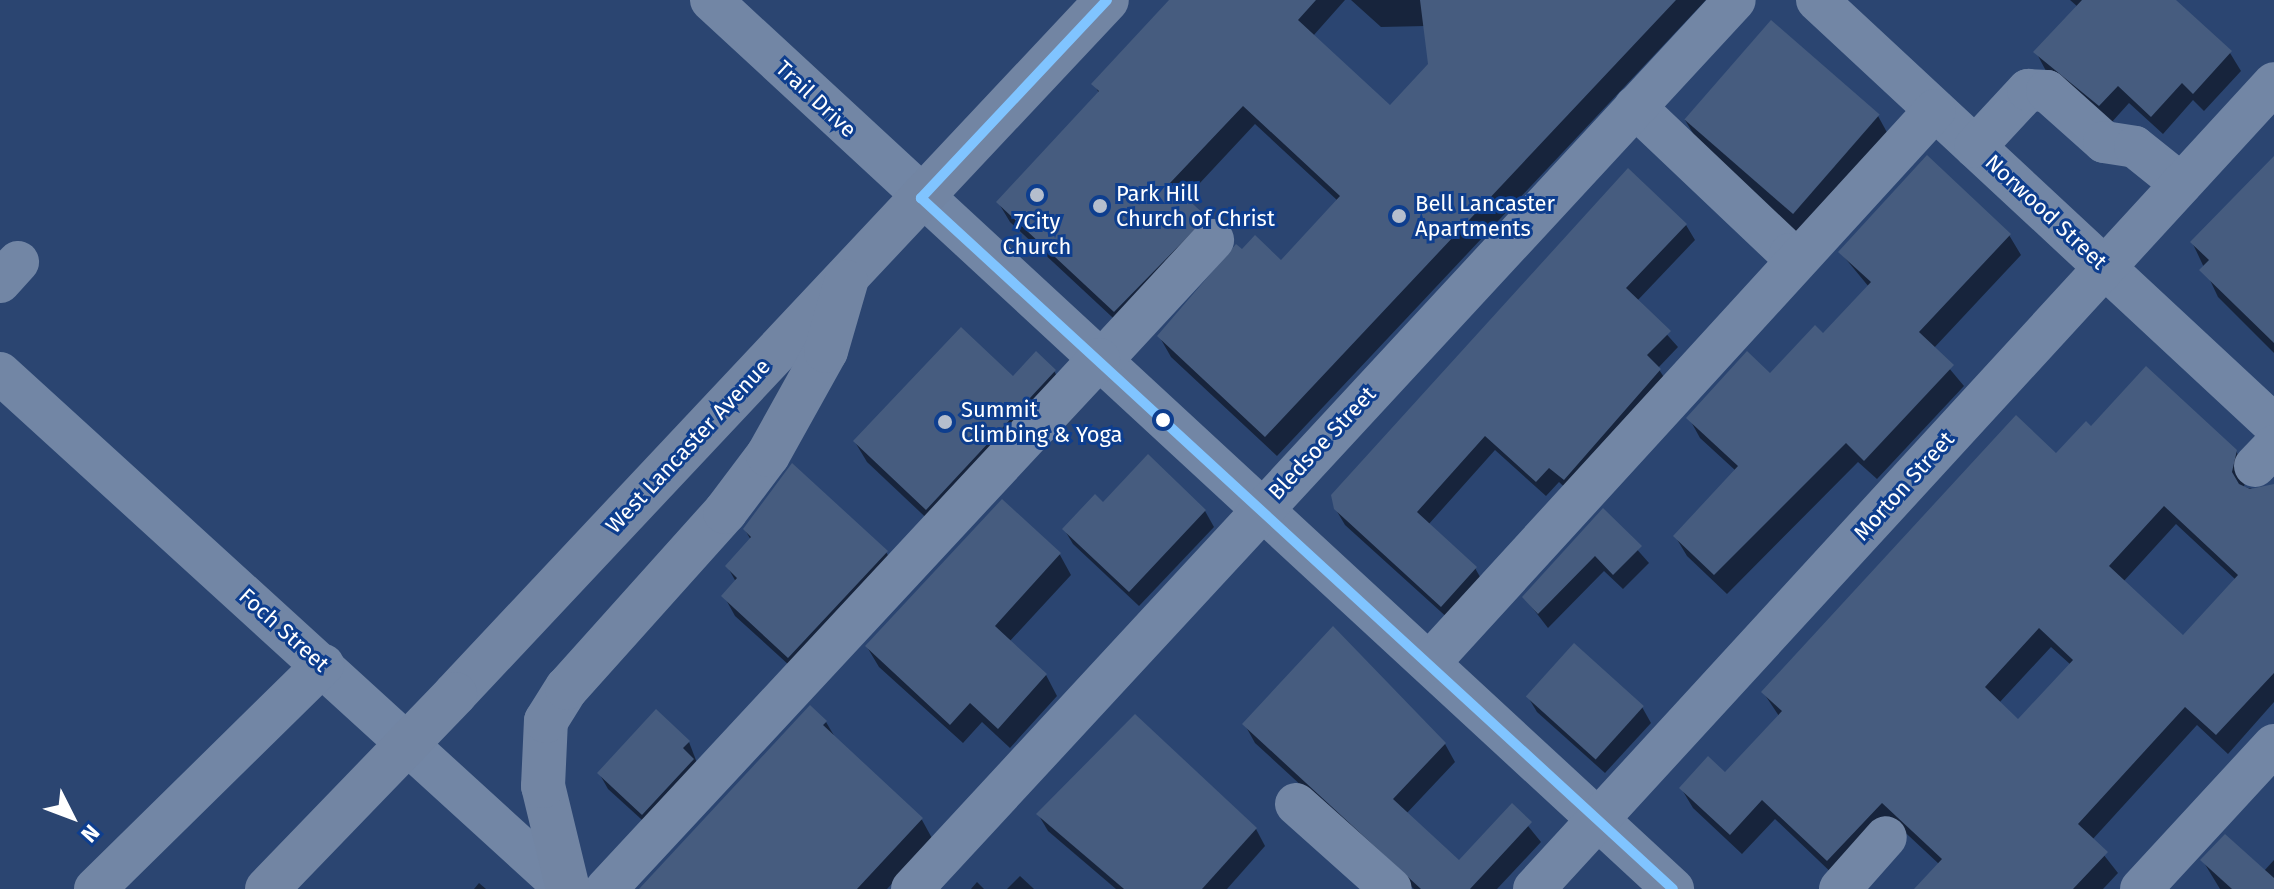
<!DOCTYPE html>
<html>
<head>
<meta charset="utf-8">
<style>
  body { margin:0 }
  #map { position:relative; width:2274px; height:889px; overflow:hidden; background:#2b4571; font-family:"Fira Sans",sans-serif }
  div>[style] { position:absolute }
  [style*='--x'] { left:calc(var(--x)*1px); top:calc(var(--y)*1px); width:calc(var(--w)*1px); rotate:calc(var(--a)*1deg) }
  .shadow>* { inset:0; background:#0007 }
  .building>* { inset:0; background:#465c7f; transform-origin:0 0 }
  .minor>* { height:42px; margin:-21px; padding:0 21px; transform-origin:21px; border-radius:21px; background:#7286a5 }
  .major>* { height:44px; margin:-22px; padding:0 22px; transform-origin:22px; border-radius:22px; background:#7285a3 }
  .major-bridge>* { height:44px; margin:-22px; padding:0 22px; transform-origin:22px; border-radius:22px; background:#7285a3 }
  .bus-1>* { height:10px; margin:-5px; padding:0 5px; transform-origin:5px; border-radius:5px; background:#80c4ff }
  .dots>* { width:22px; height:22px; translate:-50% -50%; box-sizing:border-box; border:4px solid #0e3e8e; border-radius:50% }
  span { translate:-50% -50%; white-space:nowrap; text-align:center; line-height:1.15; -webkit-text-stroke:6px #0e3e8e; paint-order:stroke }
  .street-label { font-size:22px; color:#fff }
  .poi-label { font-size:22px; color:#fff }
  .left { translate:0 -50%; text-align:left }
  .north { position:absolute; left:32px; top:777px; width:80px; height:80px; -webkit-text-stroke:6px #0e3e8e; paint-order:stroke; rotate:132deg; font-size:22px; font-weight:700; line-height:32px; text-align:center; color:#fff }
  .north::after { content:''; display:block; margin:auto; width:28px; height:36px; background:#fff; clip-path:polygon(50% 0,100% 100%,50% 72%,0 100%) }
</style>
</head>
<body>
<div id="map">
  <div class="shadow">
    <i style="clip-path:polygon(1172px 0,1345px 0,1313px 36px,1390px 108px,1430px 65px,1426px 26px,1381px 27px,1351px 0,1706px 0,1277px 456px,1171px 357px,1159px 336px,1242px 252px,1281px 262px,1338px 201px,1255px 124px,1185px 199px,1217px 238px,1126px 330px,1010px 222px,998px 202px,1099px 93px,1094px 84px)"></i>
    <i style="clip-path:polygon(2070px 0,2170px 0,2230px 53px,2241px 71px,2204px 111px,2193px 100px,2163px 134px,2129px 103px,2111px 123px,2046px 71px,2036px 52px,2078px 7px)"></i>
    <i style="clip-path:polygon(1878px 116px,1889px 136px,1801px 238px,1697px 140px,1685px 120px)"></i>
    <i style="clip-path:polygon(2274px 158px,2274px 353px,2218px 297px,2192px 242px)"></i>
    <i style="clip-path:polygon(1686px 225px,1695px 240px,1637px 301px,1678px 347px,1658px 368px,1669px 385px,1573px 495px,1559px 482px,1546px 496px,1495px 450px,1428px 525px,1475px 568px,1484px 584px,1451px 621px,1345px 525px,1335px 508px)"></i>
    <i style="clip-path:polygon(2009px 235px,2021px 255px,1933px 349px,1964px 386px,1877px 479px,1858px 462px,1727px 594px,1687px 556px,1675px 536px,1736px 471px,1700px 438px,1689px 418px,1770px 375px,1823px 336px,1869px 287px,1840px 252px)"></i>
    <i style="clip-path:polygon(1054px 371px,1066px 391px,938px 529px,867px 462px,855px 442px,1013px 379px)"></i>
    <i style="clip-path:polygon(evenodd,2091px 429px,2236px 451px,2247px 472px,2244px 487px,2261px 491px,2274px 487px,2274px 702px,2228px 754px,2197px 725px,2092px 840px,2118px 873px,2103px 889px,1916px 889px,1939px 864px,1894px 822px,1839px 880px,1775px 819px,1742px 854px,1693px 808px,1681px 788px,1725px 775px,1779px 716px,1763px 692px,2091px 429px,2176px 524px,2236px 580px,2183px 638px,2123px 582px,2176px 524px,2091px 429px,2051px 647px,2071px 665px,2018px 721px,1999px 703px,2051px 647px)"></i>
    <i style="clip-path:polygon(1002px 502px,1060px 555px,1071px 575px,1009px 642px,1046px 675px,1057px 696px,1010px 748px,982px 722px,963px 743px,879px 667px,867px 647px)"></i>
    <i style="clip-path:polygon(1103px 505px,1205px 511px,1214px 527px,1139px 606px,1073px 544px,1064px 529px)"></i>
    <i style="clip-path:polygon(1603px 511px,1649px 563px,1623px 589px,1604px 571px,1548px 628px,1524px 597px)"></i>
    <i style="clip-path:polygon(745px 530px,886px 552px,898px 572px,801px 676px,735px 616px,724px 596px,736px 582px,727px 566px,751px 540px)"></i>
    <i style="clip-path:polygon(1528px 697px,1642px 707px,1651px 723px,1605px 773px,1537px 712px)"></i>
    <i style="clip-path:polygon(826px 722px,836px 739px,922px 820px,933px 840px,887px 889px,645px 889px)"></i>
    <i style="clip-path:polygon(1245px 725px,1445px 744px,1455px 762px,1406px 814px,1459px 863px,1512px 806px,1541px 842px,1497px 889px,1414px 889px,1255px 743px)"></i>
    <i style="clip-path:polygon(689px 742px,702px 776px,652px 829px,608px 789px,599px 773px)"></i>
    <i style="clip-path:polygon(1038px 814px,1256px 829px,1265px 846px,1227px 889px,1116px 889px,1048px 831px)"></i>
    <i style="clip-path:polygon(2274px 860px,2274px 889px,2220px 889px,2203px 861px,2264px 871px)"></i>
    <i style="clip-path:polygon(1020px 876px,1034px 889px,1007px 889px)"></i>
    <i style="clip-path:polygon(977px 882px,984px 889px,971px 889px)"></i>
    <i style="clip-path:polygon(479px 883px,486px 889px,474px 889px)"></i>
  </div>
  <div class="building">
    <i style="clip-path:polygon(1169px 0,1316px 0,1298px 20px,1390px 105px,1428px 64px,1420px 0,1676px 0,1265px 437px,1157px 336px,1236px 244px,1242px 249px,1255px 235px,1281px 260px,1340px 196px,1243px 106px,1170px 183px,1207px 217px,1114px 312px,996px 202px,1099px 91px,1091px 84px)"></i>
    <i style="clip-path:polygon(2082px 0,2176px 0,2232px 51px,2193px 94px,2182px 83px,2151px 117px,2118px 86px,2099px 106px,2033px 52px)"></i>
    <i style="left:1771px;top:20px;width:144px;height:132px;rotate:41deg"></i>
    <i style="clip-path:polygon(1927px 155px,2011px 234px,1919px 332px,1954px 365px,1864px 461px,1846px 443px,1714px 575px,1673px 536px,1738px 466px,1686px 418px,1747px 351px,1770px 373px,1815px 325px,1823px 333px,1871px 282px,1838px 252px)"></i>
    <i style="clip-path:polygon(2274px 156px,2274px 343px,2199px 270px,2209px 260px,2190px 242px)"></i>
    <i style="clip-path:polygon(1628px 168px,1687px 224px,1626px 288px,1671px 331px,1647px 355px,1661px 369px,1564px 480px,1549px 468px,1536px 482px,1485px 436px,1417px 512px,1477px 567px,1441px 607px,1334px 509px,1331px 495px)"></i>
    <i style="clip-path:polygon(961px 327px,1013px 376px,1036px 351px,1056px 370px,926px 510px,853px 441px)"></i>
    <i style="clip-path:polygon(evenodd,2146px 366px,2237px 450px,2232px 472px,2239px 484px,2250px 489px,2274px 484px,2274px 673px,2216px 735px,2185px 707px,2078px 824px,2108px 852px,2073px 889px,1914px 889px,1942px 859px,1882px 803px,1827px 861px,1762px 800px,1730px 835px,1679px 788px,1708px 756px,1725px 772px,1782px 711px,1761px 692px,2016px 415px,2056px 453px,2086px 421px,2091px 426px,2146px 366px,2164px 506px,2238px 575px,2183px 635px,2109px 566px,2164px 506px,2146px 366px,2039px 628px,2073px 660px,2018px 719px,1985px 687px,2039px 628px)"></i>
    <i style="clip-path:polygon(1148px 454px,1206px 510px,1129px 592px,1062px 529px,1095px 494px,1103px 502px)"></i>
    <i style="clip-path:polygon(792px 463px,888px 551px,788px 658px,721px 596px,737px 578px,725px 566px,751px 537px,743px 529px)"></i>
    <i style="clip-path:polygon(1002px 499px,1061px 553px,995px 626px,1047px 674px,998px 729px,970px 703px,950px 725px,865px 646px)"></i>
    <i style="clip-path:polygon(1603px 508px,1642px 546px,1613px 575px,1595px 556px,1538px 614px,1522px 597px)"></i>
    <i style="clip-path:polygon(1333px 626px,1446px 743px,1393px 799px,1459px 860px,1512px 803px,1532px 822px,1470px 889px,1421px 889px,1242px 724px)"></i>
    <i style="left:1574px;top:643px;width:94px;height:72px;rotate:42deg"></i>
    <i style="clip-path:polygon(810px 705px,827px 721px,823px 725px,923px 818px,857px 889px,639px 889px)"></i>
    <i style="clip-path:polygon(656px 709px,690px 741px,683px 748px,694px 759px,642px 815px,597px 773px)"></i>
    <i style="clip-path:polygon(1135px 714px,1257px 828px,1202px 889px,1124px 889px,1036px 814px)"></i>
    <i style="clip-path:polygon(2225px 834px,2274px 878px,2274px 889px,2232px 889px,2200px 860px)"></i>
  </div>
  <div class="minor">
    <i style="--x:711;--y:0;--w:1310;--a:42.74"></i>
    <i style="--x:1817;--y:0;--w:624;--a:42.92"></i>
    <i style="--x:1635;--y:107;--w:214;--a:43.5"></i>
    <i style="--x:1790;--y:254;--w:11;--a:10"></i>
    <i style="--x:1975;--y:147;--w:78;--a:-47.1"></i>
    <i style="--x:2028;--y:90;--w:19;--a:3"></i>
    <i style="--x:2047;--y:91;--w:76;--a:41.8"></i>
    <i style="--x:2104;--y:142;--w:31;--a:9"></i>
    <i style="--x:2135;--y:147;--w:59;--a:38.8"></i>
    <i style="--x:0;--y:282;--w:27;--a:-48"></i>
    <i style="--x:1101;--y:361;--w:165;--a:-47.2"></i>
    <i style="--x:0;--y:373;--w:766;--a:42.35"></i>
    <i style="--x:2255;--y:466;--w:28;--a:-46"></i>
    <i style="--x:1430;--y:662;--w:748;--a:-47.55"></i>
    <i style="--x:1296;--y:804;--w:127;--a:41.8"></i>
    <i style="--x:95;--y:889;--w:320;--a:-44.5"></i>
    <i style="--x:606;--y:889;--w:724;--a:-47.07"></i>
    <i style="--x:912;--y:889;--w:1211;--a:-47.21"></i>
    <i style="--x:1534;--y:889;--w:1094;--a:-47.44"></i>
    <i style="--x:1840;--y:889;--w:69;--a:-48.5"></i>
    <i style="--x:2141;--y:889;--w:196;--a:-47.3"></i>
  </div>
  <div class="major">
    <i style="--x:455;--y:694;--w:952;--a:-46.79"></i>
    <i style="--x:568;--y:889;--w:106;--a:-103.6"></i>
    <i style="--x:543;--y:786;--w:65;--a:-87.4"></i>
    <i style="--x:546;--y:721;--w:39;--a:-58"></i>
    <i style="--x:567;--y:688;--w:237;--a:-48.1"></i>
    <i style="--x:725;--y:512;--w:71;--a:-53"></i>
    <i style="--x:768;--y:455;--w:119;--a:-60.9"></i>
    <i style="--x:826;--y:351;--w:72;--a:-73.8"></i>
  </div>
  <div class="major-bridge">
    <i style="--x:267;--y:889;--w:271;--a:-46"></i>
  </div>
  <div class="bus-1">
    <i style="--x:1107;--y:0;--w:272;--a:133.2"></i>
    <i style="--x:921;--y:198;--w:1021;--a:42.58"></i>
  </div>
  <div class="dots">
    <i style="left:1037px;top:195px;background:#b5becd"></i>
    <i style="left:1100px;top:206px;background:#b5becd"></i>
    <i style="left:1399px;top:216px;background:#b5becd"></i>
    <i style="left:1163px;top:420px;background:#fff"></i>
    <i style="left:945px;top:422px;background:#b5becd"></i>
  </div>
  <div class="street-label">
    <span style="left:816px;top:99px;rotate:43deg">Trail Drive</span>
    <span style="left:2046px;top:212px;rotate:43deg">Norwood Street</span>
    <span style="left:1322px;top:443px;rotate:-47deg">Bledsoe Street</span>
    <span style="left:688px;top:446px;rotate:-47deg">West Lancaster Avenue</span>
    <span style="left:1904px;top:486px;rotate:-48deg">Morton Street</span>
    <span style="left:284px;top:630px;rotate:42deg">Foch Street</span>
  </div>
  <div class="poi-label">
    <span class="left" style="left:1116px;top:206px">Park Hill<br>Church of Christ</span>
    <span class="left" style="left:1415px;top:216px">Bell Lancaster<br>Apartments</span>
    <span style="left:1037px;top:234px">7City<br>Church</span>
    <span class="left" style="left:961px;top:422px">Summit<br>Climbing &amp; Yoga</span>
  </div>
  <div class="north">N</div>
</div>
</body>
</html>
